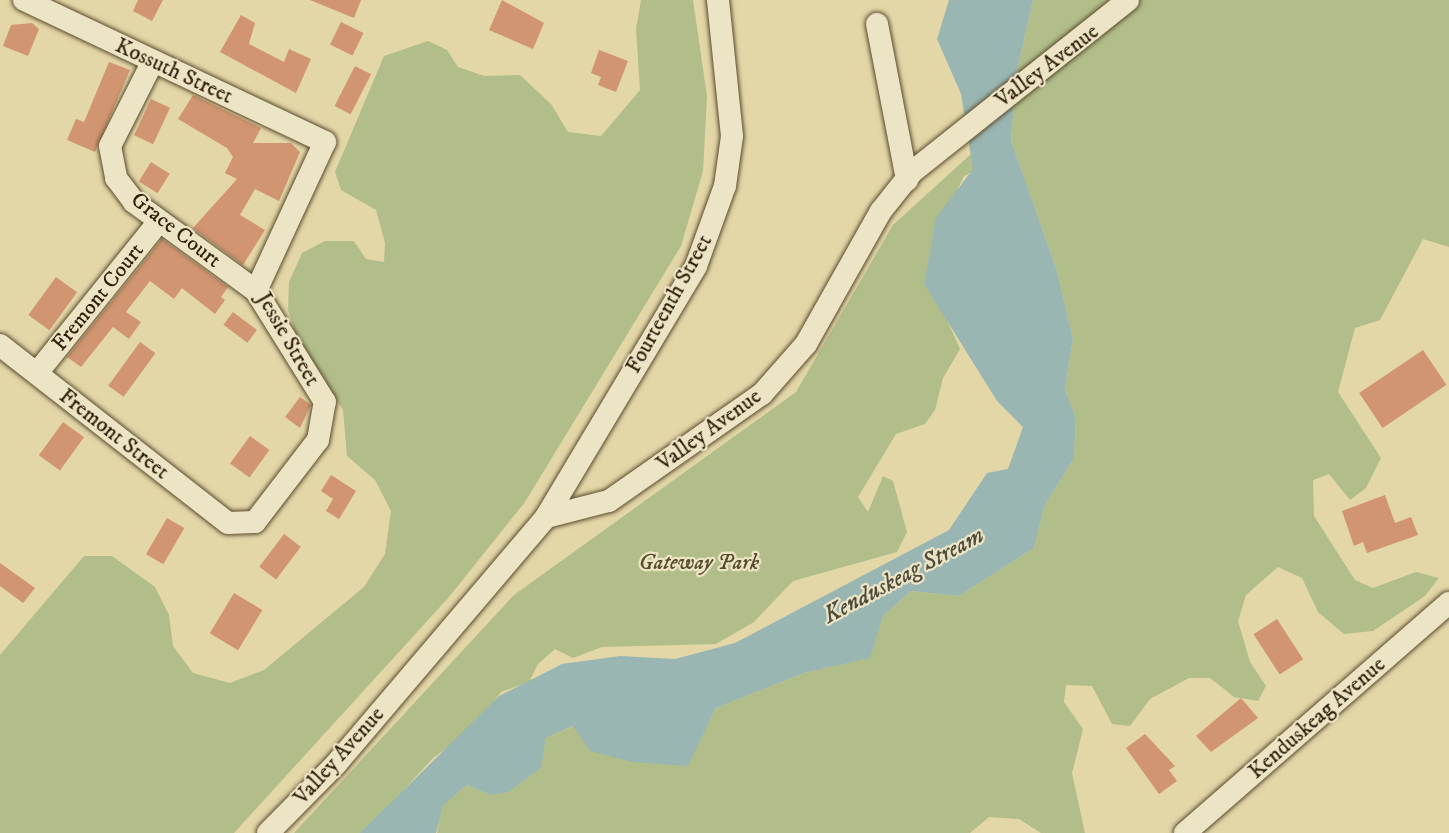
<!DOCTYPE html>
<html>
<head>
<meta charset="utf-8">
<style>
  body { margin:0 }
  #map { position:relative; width:1449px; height:833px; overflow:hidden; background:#e3d6a7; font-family:"IM FELL DW Pica",serif }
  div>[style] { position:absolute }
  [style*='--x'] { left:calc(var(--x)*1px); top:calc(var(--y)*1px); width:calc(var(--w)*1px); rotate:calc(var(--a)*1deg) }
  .green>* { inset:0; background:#b1be89 }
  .water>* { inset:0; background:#9ab6b2 }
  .building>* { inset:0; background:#d19571; transform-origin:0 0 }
  .roads { filter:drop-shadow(0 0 2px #5b4c2e) drop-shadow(0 0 2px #5b4c2e) }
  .minor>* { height:22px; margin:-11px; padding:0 11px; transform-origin:11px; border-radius:11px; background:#ede4c6 }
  span { translate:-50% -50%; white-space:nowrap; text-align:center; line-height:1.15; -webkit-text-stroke:4.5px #ede4c6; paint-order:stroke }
  .street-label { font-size:22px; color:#2e1e06 }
  .park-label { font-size:22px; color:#554e2d; font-style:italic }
  .water-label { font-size:24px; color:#4e4c3a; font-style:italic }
</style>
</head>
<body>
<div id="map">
  <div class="green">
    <i style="clip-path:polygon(641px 0,693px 0,707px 96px,703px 171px,681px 246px,525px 502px,449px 597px,234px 833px,0 833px,0 655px,84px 556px,112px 556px,155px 587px,169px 615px,173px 646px,193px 673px,230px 683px,264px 670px,364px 587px,385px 554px,391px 511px,375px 480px,347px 456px,343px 410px,299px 343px,288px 310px,289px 282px,302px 253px,325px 241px,354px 241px,366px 259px,384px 262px,385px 243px,376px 210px,341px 190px,335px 172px,384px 56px,428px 41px,447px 50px,458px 67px,484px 76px,520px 75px,551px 104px,568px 132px,601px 136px,640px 90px,636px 29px)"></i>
    <i style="clip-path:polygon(1033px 0,1449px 0,1449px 247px,1423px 239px,1380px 320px,1355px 328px,1338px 392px,1381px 458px,1366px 488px,1350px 500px,1329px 474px,1313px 480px,1314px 516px,1355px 580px,1373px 588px,1416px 572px,1439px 578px,1425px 596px,1373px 631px,1344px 634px,1318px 612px,1302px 578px,1278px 567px,1246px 595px,1238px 621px,1250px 662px,1266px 686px,1258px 701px,1234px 697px,1210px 678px,1189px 678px,1150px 699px,1130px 726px,1112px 724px,1092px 686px,1066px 685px,1064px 702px,1083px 729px,1072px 773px,1085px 833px,1041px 833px,1019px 819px,989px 817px,970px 833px,437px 833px,442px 805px,467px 785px,490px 795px,541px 768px,546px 738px,574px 726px,687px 766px,716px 708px,804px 673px,869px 658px,883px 616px,911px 591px,959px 596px,1034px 548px,1044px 507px,1074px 458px,1076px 418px,1065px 389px,1073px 339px,1057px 271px,1011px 140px,1017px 71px)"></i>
    <i style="clip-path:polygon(971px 154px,976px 170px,964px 176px,932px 243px,926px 273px,960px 349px,943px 378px,935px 410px,925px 424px,896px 434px,858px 497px,868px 512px,883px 476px,893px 481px,907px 532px,897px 552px,793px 581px,754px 622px,716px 644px,602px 647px,573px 658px,555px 649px,538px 664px,529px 682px,501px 692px,474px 728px,433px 758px,364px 833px,294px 833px,514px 595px,796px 392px,893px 225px)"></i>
  </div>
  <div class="water">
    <i style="clip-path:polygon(949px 0,1033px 0,1017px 71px,1011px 140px,1057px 271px,1073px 339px,1065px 389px,1076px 418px,1074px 458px,1044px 507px,1034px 548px,959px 596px,911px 591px,883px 616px,870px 658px,804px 673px,716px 708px,688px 766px,632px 762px,590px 751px,573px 726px,546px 738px,541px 768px,508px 792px,490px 795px,467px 785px,443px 805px,436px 833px,360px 833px,499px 696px,562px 664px,620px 656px,675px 659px,735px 643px,949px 530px,987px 473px,1008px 469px,1023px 427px,997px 401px,924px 284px,936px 218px,973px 169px,961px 94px,937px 39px)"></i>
  </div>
  <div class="building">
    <i style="clip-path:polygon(138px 0,163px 0,152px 21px,133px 11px)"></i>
    <i style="clip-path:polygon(310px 0,361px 0,354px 18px)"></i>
    <i style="clip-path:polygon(502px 0,544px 23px,533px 49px,489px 30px)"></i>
    <i style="clip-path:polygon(241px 15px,255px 23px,249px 44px,284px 62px,289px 49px,311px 59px,296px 93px,220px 52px)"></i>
    <i style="left:341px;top:22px;width:25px;height:25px;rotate:26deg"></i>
    <i style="clip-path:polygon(32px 23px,39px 29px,28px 56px,3px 46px,11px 25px)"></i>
    <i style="clip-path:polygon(599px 50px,628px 61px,616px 92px,598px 85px,601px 77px,591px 73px)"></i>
    <i style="clip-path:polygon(109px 62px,130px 70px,95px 152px,67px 140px,76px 119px,84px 122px)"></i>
    <i style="left:355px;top:66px;width:18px;height:45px;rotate:27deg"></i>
    <i style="clip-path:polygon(193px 95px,261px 128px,253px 143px,291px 143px,300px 152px,279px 201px,255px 189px,240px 215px,265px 230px,243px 265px,193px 228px,237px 179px,225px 173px,233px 157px,227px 148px,178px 119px)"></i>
    <i style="left:151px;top:99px;width:21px;height:40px;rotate:25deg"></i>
    <i style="left:151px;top:162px;width:22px;height:23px;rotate:32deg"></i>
    <i style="clip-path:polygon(162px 239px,228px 287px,221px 297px,225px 300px,215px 314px,182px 288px,174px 299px,150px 281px,126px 312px,141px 322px,129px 339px,113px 327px,81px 367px,67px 357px)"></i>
    <i style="left:56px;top:277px;width:26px;height:47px;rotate:36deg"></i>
    <i style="left:233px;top:312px;width:30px;height:16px;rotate:37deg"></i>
    <i style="left:140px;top:342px;width:19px;height:54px;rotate:36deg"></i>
    <i style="left:1423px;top:350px;width:42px;height:77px;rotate:56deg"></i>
    <i style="clip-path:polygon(300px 397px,311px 405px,300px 428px,285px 417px)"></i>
    <i style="left:63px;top:422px;width:26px;height:41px;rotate:36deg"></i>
    <i style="left:250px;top:436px;width:24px;height:34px;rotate:36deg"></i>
    <i style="clip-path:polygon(331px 475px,356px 491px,339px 519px,326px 511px,333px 499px,321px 491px)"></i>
    <i style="clip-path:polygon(1385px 495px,1395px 523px,1411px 517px,1418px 535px,1367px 553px,1363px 542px,1354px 546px,1342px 511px)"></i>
    <i style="left:167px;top:518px;width:20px;height:42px;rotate:30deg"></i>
    <i style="left:284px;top:534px;width:21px;height:41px;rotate:37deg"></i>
    <i style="clip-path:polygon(0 563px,35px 588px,23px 603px,0 586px)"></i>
    <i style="left:234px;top:593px;width:33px;height:47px;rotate:31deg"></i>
    <i style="left:1277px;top:619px;width:48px;height:28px;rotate:57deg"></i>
    <i style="clip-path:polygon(1241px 698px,1258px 718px,1211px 752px,1196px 736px)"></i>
    <i style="clip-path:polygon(1145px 734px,1175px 766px,1169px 770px,1177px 781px,1159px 794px,1126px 748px)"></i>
  </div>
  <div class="roads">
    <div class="minor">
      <i style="--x:877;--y:24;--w:159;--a:79.1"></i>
      <i style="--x:153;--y:61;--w:95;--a:116.8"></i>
      <i style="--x:110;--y:146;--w:33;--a:79"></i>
      <i style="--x:116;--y:178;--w:30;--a:53"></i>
      <i style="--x:134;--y:202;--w:151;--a:36.1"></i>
      <i style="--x:0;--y:345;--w:289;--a:38"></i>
      <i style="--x:228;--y:523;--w:27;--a:-2"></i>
      <i style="--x:255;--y:522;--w:103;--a:-52.5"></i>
      <i style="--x:318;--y:440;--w:39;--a:-80"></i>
      <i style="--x:325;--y:402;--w:131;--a:-121.9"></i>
      <i style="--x:256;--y:291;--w:164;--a:-65.2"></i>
      <i style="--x:325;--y:142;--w:333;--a:-154.7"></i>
      <i style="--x:37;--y:373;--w:195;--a:-51.2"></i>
      <i style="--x:546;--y:517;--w:65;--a:-14.3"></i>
      <i style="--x:609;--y:501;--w:187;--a:-35"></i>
      <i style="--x:762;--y:394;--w:67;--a:-48.7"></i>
      <i style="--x:806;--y:344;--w:153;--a:-60.6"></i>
      <i style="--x:881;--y:211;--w:50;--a:-51.5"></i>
      <i style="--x:912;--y:172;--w:276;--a:-38.5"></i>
      <i style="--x:268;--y:833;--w:97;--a:-45.4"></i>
      <i style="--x:336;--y:764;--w:324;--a:-49.6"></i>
      <i style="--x:546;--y:517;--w:292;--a:-59.1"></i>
      <i style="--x:696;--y:266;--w:85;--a:-70.1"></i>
      <i style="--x:725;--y:186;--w:50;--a:-82"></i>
      <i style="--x:732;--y:136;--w:137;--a:-95.9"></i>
      <i style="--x:1185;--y:833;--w:350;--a:-41.1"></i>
    </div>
  </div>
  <div class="street-label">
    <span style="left:1047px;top:66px;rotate:-37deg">Valley Avenue</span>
    <span style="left:174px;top:71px;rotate:25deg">Kossuth Street</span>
    <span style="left:176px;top:230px;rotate:38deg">Grace Court</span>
    <span style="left:98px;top:297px;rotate:-51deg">Fremont Court</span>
    <span style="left:669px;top:304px;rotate:-61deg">Fourteenth Street</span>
    <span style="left:288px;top:339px;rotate:60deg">Jessie Street</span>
    <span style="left:709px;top:430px;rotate:-36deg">Valley Avenue</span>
    <span style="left:114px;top:434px;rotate:38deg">Fremont Street</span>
    <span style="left:1317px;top:718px;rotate:-41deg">Kenduskeag Avenue</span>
    <span style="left:339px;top:756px;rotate:-48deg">Valley Avenue</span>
  </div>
  <div class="park-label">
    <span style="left:699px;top:563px">Gateway Park</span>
  </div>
  <div class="water-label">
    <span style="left:904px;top:576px;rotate:-28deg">Kenduskeag Stream</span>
  </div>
</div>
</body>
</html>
